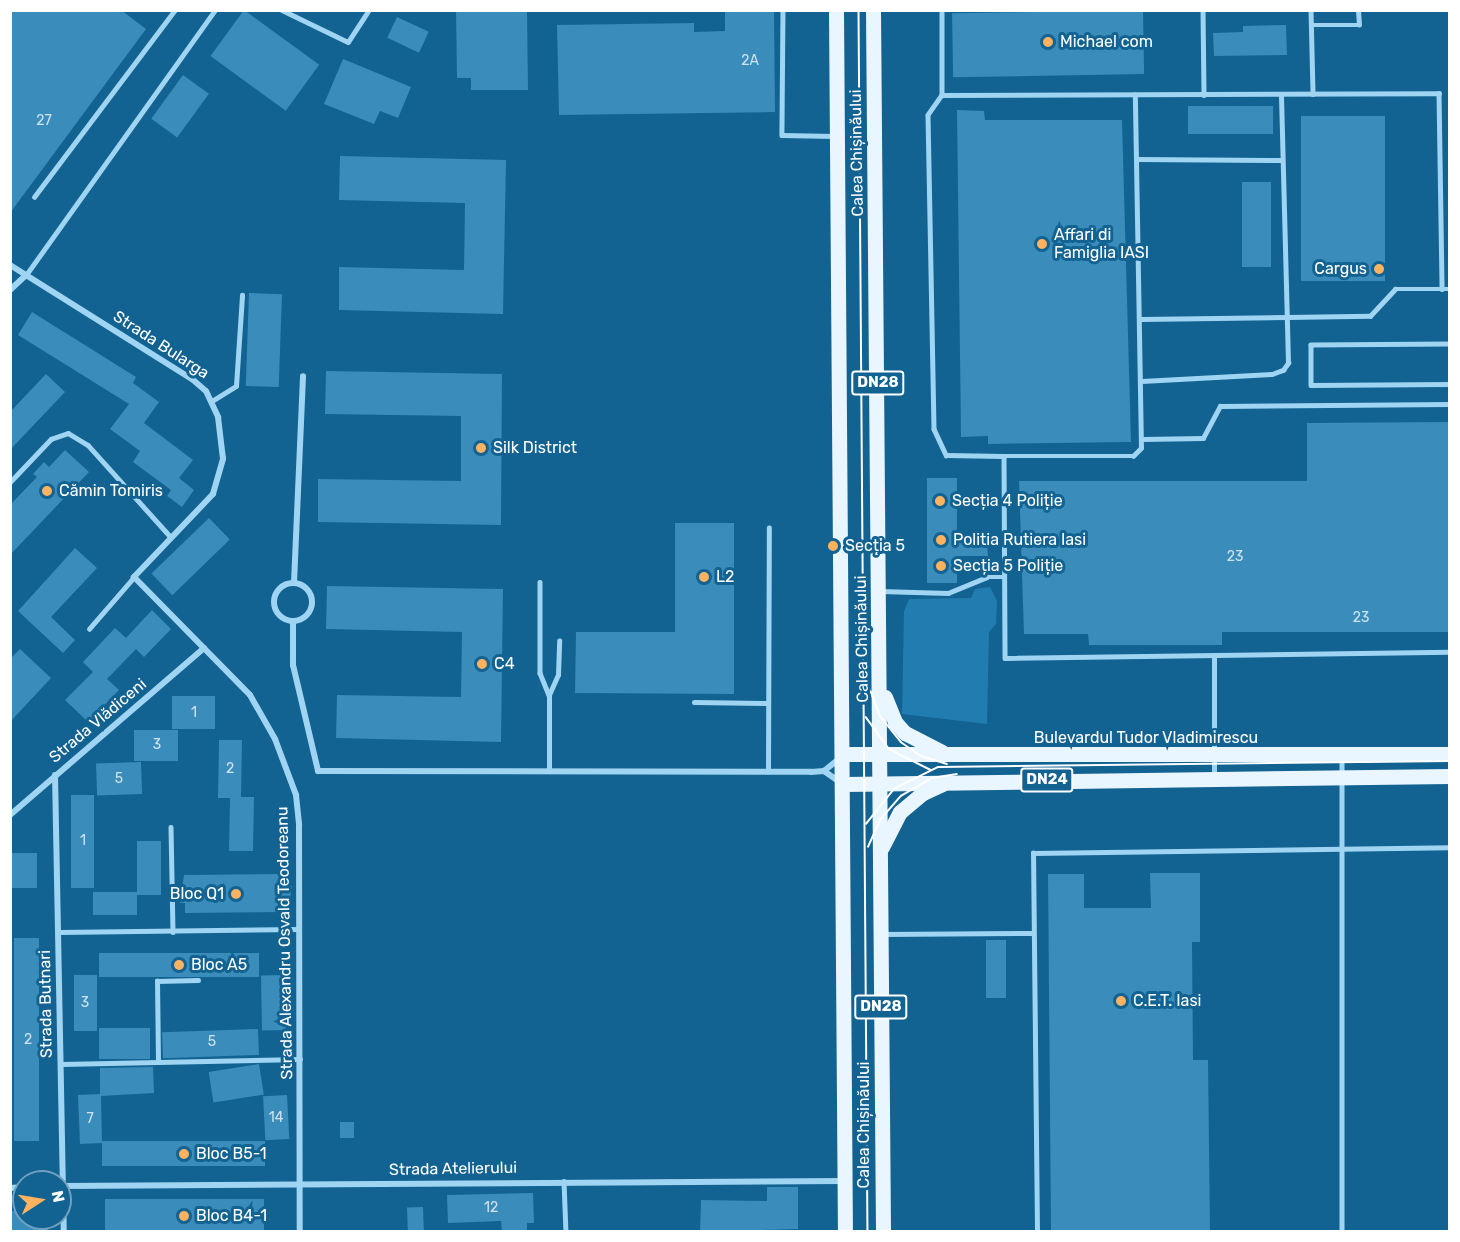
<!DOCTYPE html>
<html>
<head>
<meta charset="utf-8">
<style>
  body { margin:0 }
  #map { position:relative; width:1460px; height:1242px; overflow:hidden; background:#126292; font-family:Rubik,sans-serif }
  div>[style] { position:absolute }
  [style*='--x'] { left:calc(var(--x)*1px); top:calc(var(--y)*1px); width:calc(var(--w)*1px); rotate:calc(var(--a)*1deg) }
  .green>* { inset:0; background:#217caf }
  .building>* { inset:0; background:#3a8cba; transform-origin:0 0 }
  .lane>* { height:4.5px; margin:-2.25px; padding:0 2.25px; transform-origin:2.25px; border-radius:2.25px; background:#9fd4f2 }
  .street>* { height:6px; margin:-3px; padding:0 3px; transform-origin:3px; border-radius:3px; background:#9fd4f2 }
  .street>.ring { margin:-3px; padding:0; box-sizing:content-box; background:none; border:6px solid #9fd4f2; border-radius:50% }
  .primary>* { height:15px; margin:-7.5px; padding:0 7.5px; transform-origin:7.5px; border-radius:7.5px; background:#eaf6ff }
  .tram>* { height:1.5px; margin:-0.75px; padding:0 0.75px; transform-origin:0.75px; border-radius:0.75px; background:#fff }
  .dots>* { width:16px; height:16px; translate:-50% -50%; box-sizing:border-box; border:3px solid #126292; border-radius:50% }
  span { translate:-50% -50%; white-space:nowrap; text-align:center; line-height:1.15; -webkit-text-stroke:6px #126292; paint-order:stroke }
  .number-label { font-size:14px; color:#cee2ee }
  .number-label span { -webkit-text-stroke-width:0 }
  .shield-label span { padding:2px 4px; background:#126292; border:2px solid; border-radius:4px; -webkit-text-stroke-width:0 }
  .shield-label { font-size:15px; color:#fff; font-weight:700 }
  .poi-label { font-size:16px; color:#fff }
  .left { translate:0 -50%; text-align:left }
  .right { translate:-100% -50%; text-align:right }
  .street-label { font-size:16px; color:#fff }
  .frame { position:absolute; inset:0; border:12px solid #fff; pointer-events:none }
  .north { position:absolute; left:12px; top:1170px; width:60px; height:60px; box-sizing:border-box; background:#126292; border:2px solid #71a1be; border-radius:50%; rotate:78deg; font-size:16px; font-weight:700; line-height:24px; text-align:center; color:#fff }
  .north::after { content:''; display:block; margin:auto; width:21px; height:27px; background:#ffb360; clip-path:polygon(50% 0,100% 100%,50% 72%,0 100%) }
</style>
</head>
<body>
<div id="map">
  <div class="green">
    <i style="clip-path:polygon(990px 587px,997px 601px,996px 624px,989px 632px,987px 724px,902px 714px,904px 611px,909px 599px,971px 598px,975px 589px)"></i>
  </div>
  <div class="building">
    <i style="clip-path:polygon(10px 10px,121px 10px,146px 29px,10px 213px)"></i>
    <i style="left:244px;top:10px;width:93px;height:57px;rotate:36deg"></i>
    <i style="clip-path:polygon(456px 10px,527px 10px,528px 90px,471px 90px,471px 78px,457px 78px)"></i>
    <i style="clip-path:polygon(725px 10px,774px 10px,775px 112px,559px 115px,557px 25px,694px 23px,694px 32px,725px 31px)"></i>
    <i style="left:1143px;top:10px;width:64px;height:191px;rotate:89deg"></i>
    <i style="left:397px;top:17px;width:35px;height:23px;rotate:25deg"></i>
    <i style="clip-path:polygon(1286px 25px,1287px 55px,1214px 56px,1213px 33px,1243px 32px,1243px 26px)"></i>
    <i style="clip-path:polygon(343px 59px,411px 87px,398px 118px,380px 111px,374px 124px,324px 104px)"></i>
    <i style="left:183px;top:75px;width:32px;height:54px;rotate:36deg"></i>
    <i style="left:1273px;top:106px;width:28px;height:85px;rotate:90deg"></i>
    <i style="clip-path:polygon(957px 110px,984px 111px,985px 120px,1122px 120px,1131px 442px,988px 444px,988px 436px,961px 437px)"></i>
    <i style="left:1301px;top:116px;width:84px;height:165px"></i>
    <i style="clip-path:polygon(340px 156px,506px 160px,503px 314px,339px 310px,339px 267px,464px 270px,465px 203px,339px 200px)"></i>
    <i style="left:1242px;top:182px;width:29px;height:85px"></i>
    <i style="left:249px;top:293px;width:33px;height:93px;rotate:2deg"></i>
    <i style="clip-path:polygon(32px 312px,136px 377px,133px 383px,159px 402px,144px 423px,193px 460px,179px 478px,194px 490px,182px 507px,167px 496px,171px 490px,133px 462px,140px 451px,110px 429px,129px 404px,18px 335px)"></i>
    <i style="clip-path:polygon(326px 371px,502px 374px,501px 525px,318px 522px,318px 479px,461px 481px,461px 416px,325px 414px)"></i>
    <i style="clip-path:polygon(46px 374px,65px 392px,10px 450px,10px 412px)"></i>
    <i style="clip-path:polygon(1449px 422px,1449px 632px,1222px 632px,1222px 645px,1089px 645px,1088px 634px,1024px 634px,1019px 481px,1307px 481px,1307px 423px)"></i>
    <i style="clip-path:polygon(65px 450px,89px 472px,10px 555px,10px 505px,37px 477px,33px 474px,44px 462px,49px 467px)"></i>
    <i style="clip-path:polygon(927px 478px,957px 478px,957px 543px,987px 543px,988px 556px,957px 556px,957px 583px,927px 583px)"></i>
    <i style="left:209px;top:518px;width:30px;height:80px;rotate:46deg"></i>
    <i style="clip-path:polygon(675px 523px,734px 523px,734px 694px,575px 693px,576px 632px,675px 632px)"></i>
    <i style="clip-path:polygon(75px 548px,97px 568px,51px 617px,75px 640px,63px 653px,18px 611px)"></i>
    <i style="clip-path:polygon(327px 586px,503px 589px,501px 742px,336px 738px,337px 695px,461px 697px,462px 632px,326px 629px)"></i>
    <i style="clip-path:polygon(152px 610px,171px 629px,144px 657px,136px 649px,107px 679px,119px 690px,88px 722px,65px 700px,93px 672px,83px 662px,115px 628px,126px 638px)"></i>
    <i style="clip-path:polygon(20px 649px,51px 678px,10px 722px,10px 659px)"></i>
    <i style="left:172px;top:696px;width:43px;height:33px"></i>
    <i style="left:134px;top:730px;width:44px;height:31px"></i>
    <i style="clip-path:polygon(219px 740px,242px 740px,241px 797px,254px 797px,253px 851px,229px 851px,230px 798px,218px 798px)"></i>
    <i style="left:141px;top:762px;width:32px;height:45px;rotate:88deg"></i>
    <i style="left:71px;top:795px;width:23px;height:93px"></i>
    <i style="left:137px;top:841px;width:24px;height:54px"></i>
    <i style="left:10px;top:853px;width:27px;height:35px"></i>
    <i style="clip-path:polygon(1150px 873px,1200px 873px,1200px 942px,1192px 942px,1193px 1060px,1208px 1060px,1210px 1232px,1051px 1232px,1048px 874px,1084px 874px,1084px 908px,1151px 908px)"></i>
    <i style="clip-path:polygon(288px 874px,288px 886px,292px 886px,288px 912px,185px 913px,185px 903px,180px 903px,184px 875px)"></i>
    <i style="left:93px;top:892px;width:44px;height:23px"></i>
    <i style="left:14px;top:938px;width:25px;height:203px"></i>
    <i style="left:986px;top:940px;width:20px;height:58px"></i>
    <i style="left:99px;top:953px;width:160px;height:24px"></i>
    <i style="left:74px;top:975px;width:23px;height:56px"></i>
    <i style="left:285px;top:975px;width:55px;height:24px;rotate:89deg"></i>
    <i style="left:99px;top:1028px;width:51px;height:31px"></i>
    <i style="left:258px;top:1029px;width:26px;height:96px;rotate:88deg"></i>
    <i style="left:259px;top:1064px;width:31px;height:51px;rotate:81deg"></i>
    <i style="clip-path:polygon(153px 1067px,154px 1093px,101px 1096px,102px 1143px,80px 1144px,78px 1095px,100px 1094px,100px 1068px)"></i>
    <i style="left:287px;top:1095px;width:44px;height:24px;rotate:87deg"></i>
    <i style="left:340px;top:1122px;width:14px;height:16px"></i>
    <i style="left:265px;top:1141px;width:25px;height:163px;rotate:90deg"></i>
    <i style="clip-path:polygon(767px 1187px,798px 1187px,798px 1229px,700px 1232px,701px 1200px,767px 1201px)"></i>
    <i style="clip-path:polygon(533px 1193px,534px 1223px,527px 1223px,527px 1232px,502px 1232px,501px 1221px,448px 1223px,447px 1195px)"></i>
    <i style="left:105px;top:1199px;width:159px;height:33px"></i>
    <i style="left:423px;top:1207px;width:25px;height:16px;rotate:88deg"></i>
    <i style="clip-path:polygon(10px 1211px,23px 1211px,23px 1218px,48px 1218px,48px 1232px,10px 1232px)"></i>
  </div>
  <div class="lane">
    <i style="--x:282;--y:10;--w:73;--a:25.9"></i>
    <i style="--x:348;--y:42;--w:38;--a:-57"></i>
    <i style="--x:783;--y:10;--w:125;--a:90.5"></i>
    <i style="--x:782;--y:135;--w:52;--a:1.1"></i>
    <i style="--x:942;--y:10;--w:85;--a:90"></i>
    <i style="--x:942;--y:95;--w:24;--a:125"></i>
    <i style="--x:928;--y:115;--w:314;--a:88.9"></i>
    <i style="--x:934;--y:429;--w:29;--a:65"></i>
    <i style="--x:946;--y:455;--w:58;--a:1"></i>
    <i style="--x:1004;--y:456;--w:202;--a:89.7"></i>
    <i style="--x:1005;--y:658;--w:445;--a:-0.8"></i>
    <i style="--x:1203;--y:10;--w:85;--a:89.3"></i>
    <i style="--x:1311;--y:10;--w:84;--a:88.6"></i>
    <i style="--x:1311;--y:25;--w:48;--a:0"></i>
    <i style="--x:1359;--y:25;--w:15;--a:-94"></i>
    <i style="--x:942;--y:95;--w:497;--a:-0.2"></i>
    <i style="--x:1439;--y:93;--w:196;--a:89.1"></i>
    <i style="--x:1136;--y:159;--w:145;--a:0.4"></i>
    <i style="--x:34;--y:197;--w:234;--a:-53"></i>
    <i style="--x:26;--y:275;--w:325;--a:-54.5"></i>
    <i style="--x:1141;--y:319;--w:229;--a:-0.8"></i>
    <i style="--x:1370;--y:316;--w:37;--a:-47"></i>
    <i style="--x:1395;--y:289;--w:55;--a:0"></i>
    <i style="--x:1450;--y:344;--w:139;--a:179.6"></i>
    <i style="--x:1311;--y:345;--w:40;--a:90"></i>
    <i style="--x:1311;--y:385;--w:139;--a:-0.4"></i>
    <i style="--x:1142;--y:381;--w:130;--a:-3.1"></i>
    <i style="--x:1272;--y:374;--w:12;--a:-20"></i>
    <i style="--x:1283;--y:370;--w:9;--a:-54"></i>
    <i style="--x:1288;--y:363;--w:268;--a:-91.5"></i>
    <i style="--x:212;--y:401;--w:28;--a:-32"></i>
    <i style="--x:236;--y:386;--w:91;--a:-86.2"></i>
    <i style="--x:1142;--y:439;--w:61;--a:-0.9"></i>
    <i style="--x:1203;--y:438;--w:36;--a:-62"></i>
    <i style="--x:1220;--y:406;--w:230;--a:-0.5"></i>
    <i style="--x:1004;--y:456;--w:129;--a:0"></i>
    <i style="--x:1133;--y:456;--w:11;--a:-45"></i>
    <i style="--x:1141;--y:448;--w:353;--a:-91"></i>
    <i style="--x:10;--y:482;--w:59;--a:-46.4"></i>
    <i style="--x:51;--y:439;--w:18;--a:-19"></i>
    <i style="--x:68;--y:433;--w:23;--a:31"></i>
    <i style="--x:88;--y:445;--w:122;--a:48"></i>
    <i style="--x:540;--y:582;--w:91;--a:90"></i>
    <i style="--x:540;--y:673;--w:24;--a:68"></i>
    <i style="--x:880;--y:591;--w:68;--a:1.7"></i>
    <i style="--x:948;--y:593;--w:42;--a:-22.3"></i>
    <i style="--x:987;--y:577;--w:18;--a:0"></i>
    <i style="--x:89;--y:629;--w:69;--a:-49.1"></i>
    <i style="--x:694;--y:702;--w:74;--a:0.8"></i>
    <i style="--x:1342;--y:757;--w:475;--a:90"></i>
    <i style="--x:549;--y:769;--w:74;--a:-90"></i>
    <i style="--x:549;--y:695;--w:22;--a:-66"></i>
    <i style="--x:558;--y:675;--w:34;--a:-88"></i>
    <i style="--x:768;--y:772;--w:244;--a:-89.8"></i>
    <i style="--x:1214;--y:777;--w:120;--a:-90"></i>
    <i style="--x:171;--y:827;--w:105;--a:88.9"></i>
    <i style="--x:59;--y:932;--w:240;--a:-0.7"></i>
    <i style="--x:883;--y:934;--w:148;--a:-0.4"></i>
    <i style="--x:158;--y:1062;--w:81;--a:-90.7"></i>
    <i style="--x:157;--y:981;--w:41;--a:-1.4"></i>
    <i style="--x:61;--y:1064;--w:239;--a:-1.2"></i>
    <i style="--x:564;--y:1181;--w:51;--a:87.8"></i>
    <i style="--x:1037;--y:1232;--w:379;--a:-90.6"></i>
    <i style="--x:1033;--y:853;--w:417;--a:-0.8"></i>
  </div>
  <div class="street">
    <i style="--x:10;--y:265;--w:215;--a:32.1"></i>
    <i style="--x:192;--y:379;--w:18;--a:41"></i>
    <i style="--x:206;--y:391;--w:29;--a:65"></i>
    <i style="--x:218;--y:417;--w:42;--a:83.2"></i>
    <i style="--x:223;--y:459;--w:36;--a:106"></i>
    <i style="--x:213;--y:494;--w:115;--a:133.6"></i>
    <i style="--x:134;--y:577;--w:165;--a:45.5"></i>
    <i style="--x:250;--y:695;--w:51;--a:60.4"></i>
    <i style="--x:275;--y:739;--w:60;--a:69.4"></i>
    <i style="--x:296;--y:795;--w:30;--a:84"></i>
    <i style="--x:299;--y:825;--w:407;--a:89.9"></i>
    <i style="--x:10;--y:290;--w:22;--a:-43"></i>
    <i style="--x:294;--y:583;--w:207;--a:-87.5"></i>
    <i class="ring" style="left:274px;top:583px;width:32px;height:32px"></i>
    <i style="--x:293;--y:621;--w:44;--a:90"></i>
    <i style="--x:293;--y:665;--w:109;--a:76.7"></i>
    <i style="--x:318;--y:771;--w:493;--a:0.1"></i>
    <i style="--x:811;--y:772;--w:13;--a:-4"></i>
    <i style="--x:824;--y:771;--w:21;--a:-39"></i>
    <i style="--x:824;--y:771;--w:21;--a:35"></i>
    <i style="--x:55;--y:775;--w:457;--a:88.9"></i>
    <i style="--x:10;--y:815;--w:256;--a:-40.7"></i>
    <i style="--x:60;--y:1186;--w:785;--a:-0.36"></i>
    <i style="--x:10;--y:1188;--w:14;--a:-4"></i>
  </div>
  <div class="primary">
    <i style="--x:836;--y:10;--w:1222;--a:89.58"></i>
    <i style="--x:873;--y:10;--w:1222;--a:89.53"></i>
    <i style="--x:885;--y:697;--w:27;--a:68"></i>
    <i style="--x:895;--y:722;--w:15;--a:48"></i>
    <i style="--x:905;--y:733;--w:42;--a:27.2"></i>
    <i style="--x:843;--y:754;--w:607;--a:0"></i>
    <i style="--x:844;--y:784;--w:606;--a:-0.76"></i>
    <i style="--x:882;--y:847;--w:39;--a:-63"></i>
    <i style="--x:900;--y:812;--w:30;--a:-40"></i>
    <i style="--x:923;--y:793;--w:21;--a:-25"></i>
  </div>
  <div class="tram">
    <i style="--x:859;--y:10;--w:1222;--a:89.58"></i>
    <i style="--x:870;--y:689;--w:30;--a:69"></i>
    <i style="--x:881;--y:717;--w:32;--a:51"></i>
    <i style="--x:901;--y:742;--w:24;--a:35"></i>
    <i style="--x:921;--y:756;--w:27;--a:17"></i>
    <i style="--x:866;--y:717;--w:39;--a:54"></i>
    <i style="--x:889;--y:749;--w:47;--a:26.6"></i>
    <i style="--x:866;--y:824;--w:45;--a:-51.3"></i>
    <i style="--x:894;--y:789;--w:49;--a:-26.6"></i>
    <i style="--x:938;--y:767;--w:512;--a:-0.67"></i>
    <i style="--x:868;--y:847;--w:30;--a:-66"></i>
    <i style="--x:880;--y:820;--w:32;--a:-49"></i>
    <i style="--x:901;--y:796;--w:36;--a:-30"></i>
    <i style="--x:932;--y:778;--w:25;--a:-9"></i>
  </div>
  <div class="dots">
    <i style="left:1048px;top:42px;background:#ffb360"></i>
    <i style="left:1042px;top:244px;background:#ffb360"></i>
    <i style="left:1379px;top:269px;background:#ffb360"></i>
    <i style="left:481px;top:448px;background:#ffb360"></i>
    <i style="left:47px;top:491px;background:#ffb360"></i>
    <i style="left:940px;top:501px;background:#ffb360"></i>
    <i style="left:941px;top:540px;background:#ffb360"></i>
    <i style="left:833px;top:546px;background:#ffb360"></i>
    <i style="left:941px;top:566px;background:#ffb360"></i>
    <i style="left:704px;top:577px;background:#ffb360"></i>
    <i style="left:482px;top:664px;background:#ffb360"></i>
    <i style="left:236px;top:894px;background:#ffb360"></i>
    <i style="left:179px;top:965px;background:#ffb360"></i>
    <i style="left:1121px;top:1001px;background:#ffb360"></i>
    <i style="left:184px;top:1154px;background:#ffb360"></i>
    <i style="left:184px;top:1216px;background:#ffb360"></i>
  </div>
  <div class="number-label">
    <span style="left:750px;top:61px">2A</span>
    <span style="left:44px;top:121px">27</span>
    <span style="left:1235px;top:557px">23</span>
    <span style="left:1361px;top:618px">23</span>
    <span style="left:194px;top:713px">1</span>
    <span style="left:157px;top:745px">3</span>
    <span style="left:230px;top:769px">2</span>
    <span style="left:119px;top:779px">5</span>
    <span style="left:83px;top:841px">1</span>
    <span style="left:85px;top:1003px">3</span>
    <span style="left:28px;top:1040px">2</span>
    <span style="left:212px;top:1042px">5</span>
    <span style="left:276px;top:1118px">14</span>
    <span style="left:90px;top:1119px">7</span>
    <span style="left:491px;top:1208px">12</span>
  </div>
  <div class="shield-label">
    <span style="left:878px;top:383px">DN28</span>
    <span style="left:1047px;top:780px">DN24</span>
    <span style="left:881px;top:1007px">DN28</span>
  </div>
  <div class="poi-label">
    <span class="left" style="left:1060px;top:42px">Michael com</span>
    <span class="left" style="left:1054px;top:244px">Affari di<br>Famiglia IASI</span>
    <span class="right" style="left:1367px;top:269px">Cargus</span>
    <span class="left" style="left:493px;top:448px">Silk District</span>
    <span class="left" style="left:59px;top:491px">Cămin Tomiris</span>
    <span class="left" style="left:952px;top:501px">Secția 4 Poliție</span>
    <span class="left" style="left:953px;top:540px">Politia Rutiera Iasi</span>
    <span class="left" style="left:845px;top:546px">Secția 5</span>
    <span class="left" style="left:953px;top:566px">Secția 5 Poliție</span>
    <span class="left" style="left:716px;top:577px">L2</span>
    <span class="left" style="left:494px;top:664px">C4</span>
    <span class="right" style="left:224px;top:894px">Bloc Q1</span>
    <span class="left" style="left:191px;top:965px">Bloc A5</span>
    <span class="left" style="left:1133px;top:1001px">C.E.T. Iasi</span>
    <span class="left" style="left:196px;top:1154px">Bloc B5-1</span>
    <span class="left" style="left:196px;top:1216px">Bloc B4-1</span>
  </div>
  <div class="street-label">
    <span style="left:857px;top:153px;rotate:-91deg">Calea Chișinăului</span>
    <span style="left:161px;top:345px;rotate:33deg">Strada Bularga</span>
    <span style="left:862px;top:639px;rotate:-91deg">Calea Chișinăului</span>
    <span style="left:98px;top:721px;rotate:-40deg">Strada Vlădiceni</span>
    <span style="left:1146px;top:738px">Bulevardul Tudor Vladimirescu</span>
    <span style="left:285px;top:943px;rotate:-91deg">Strada Alexandru Osvald Teodoreanu</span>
    <span style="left:46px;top:1004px;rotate:-91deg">Strada Butnari</span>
    <span style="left:864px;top:1125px;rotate:-90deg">Calea Chișinăului</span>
    <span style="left:453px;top:1169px;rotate:-1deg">Strada Atelierului</span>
  </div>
  <div class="frame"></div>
  <div class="north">N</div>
</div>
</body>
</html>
